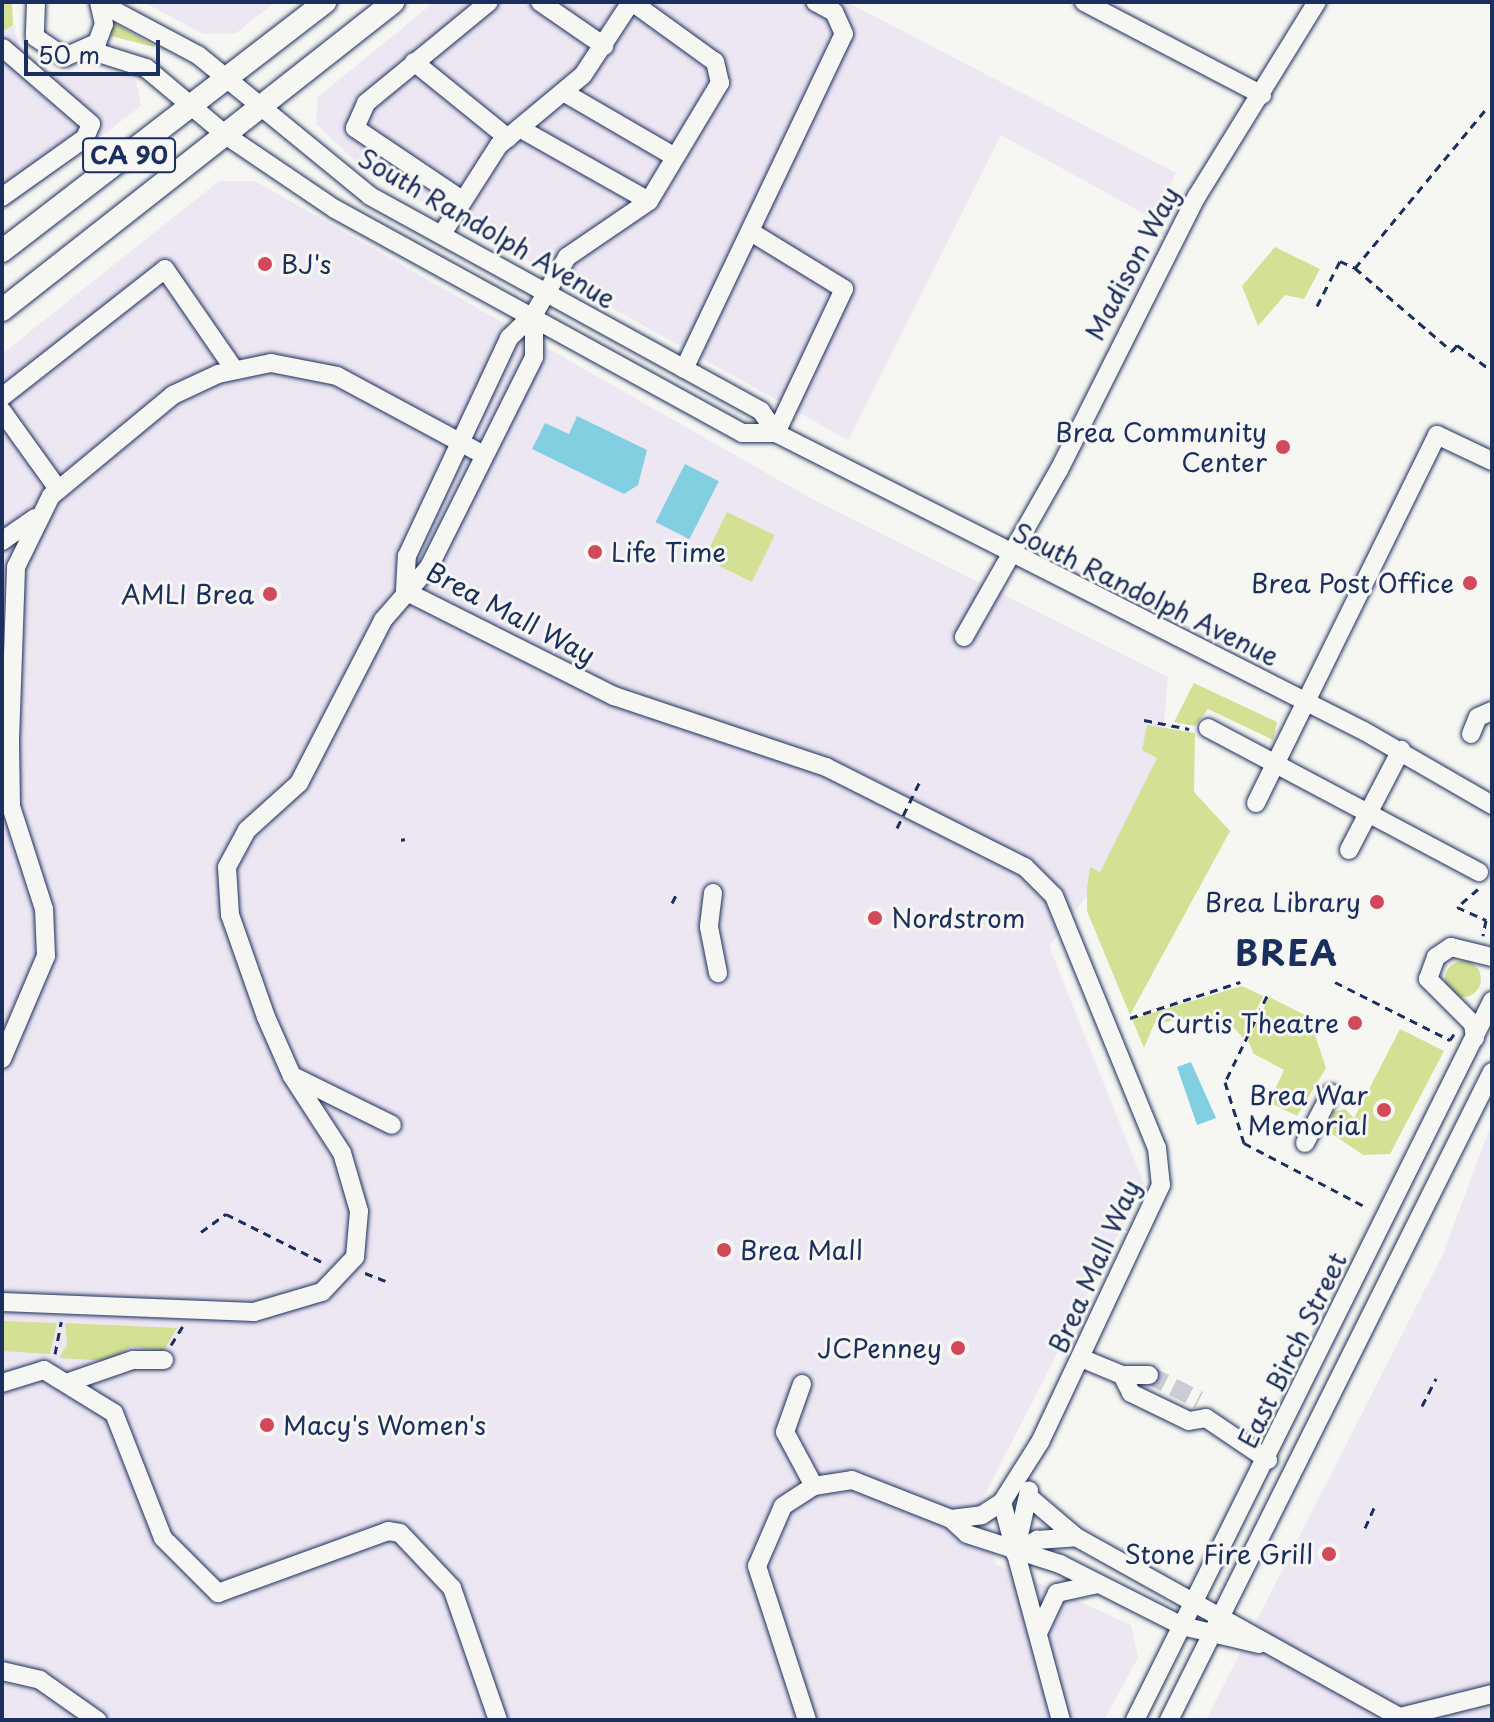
<!DOCTYPE html>
<html>
<head>
<meta charset="utf-8">
<style>
  body { margin:0 }
  #map { position:relative; width:1494px; height:1722px; overflow:hidden; background:#f6f6f2; font-family:"Playpen Sans",sans-serif }
  div>[style] { position:absolute }
  [style*='--x'] { left:calc(var(--x)*1px); top:calc(var(--y)*1px); width:calc(var(--w)*1px); rotate:calc(var(--a)*1deg) }
  .built>* { inset:0; background:#ede7f3 }
  .green>* { inset:0; background:#d4e194; transform-origin:0 0 }
  .round { border-radius:50% }
  .water>* { inset:0; background:#82cfe1; transform-origin:0 0 }
  .minor-tunnel>* { height:18px; margin-top:-9px; transform-origin:0; background:repeating-linear-gradient(90deg,#caced4 0 18px,transparent 0 27px) }
  .path>* { height:3px; margin-top:-1.5px; transform-origin:0; background:repeating-linear-gradient(90deg,#1b2f5e 0 8px,transparent 0 14px) }
  .roads { filter:drop-shadow(0 0 2px #1b2f5e) drop-shadow(0 0 2px #1b2f5e) }
  .minor>* { height:18px; margin:-9px; padding:0 9px; transform-origin:9px; border-radius:9px; background:#f6f6f2 }
  .major>* { height:22px; margin:-11px; padding:0 11px; transform-origin:11px; border-radius:11px; background:#f6f6f2 }
  .path-bridge>* { height:3px; margin-top:-1.5px; transform-origin:0; background:repeating-linear-gradient(90deg,#1b2f5e 0 8px,transparent 0 14px) }
  .dots>* { width:22px; height:22px; translate:-50% -50%; box-sizing:border-box; border:4px solid #f6f6f2; border-radius:50% }
  span { translate:-50% -50%; white-space:nowrap; text-align:center; line-height:1.15; -webkit-text-stroke:6px #f6f6f2; paint-order:stroke }
  .shield-label span { padding:2px 6px; background:#f6f6f2; border:2px solid; border-radius:6px; -webkit-text-stroke-width:0 }
  .shield-label { font-size:24px; color:#1b2f5e; font-weight:700 }
  .street-label { font-size:26px; color:#1b2f5e }
  .poi-label { font-size:26px; color:#1b2f5e }
  .left { translate:0 -50%; text-align:left }
  .right { translate:-100% -50%; text-align:right }
  .district-label { font-size:34px; color:#1b2f5e; font-weight:700; letter-spacing:2px }
  .frame { position:absolute; inset:0; border:4px solid #1b2f5e; pointer-events:none }
  .scale { position:absolute; left:24px; top:40px; width:136px; height:36px; box-sizing:border-box; border:4px solid #1b2f5e; border-top:0; padding-left:10px; font-size:24px; line-height:28px; white-space:nowrap; color:#1b2f5e; -webkit-text-stroke:6px #f6f6f2; paint-order:stroke }
</style>
</head>
<body>
<div id="map">
  <div class="built">
    <i style="clip-path:polygon(144px 2px,276px 2px,236px 33px,203px 34px)"></i>
    <i style="clip-path:polygon(434px 2px,847px 2px,1176px 173px,1154px 219px,1001px 135px,848px 440px,365px 170px,316px 124px,318px 97px)"></i>
    <i style="clip-path:polygon(13px 25px,20px 48px,48px 71px,125px 74px,136px 80px,141px 106px,2px 212px,2px 32px)"></i>
    <i style="clip-path:polygon(219px 181px,255px 181px,810px 498px,1168px 677px,1161px 759px,1101px 877px,1049px 946px,1144px 1184px,981px 1502px,996px 1564px,1131px 1625px,1138px 1658px,1104px 1720px,2px 1720px,2px 354px)"></i>
    <i style="clip-path:polygon(1492px 1122px,1492px 1720px,1206px 1720px,1443px 1254px)"></i>
  </div>
  <div class="green">
    <i style="clip-path:polygon(2px 2px,12px 2px,13px 25px,2px 32px)"></i>
    <i style="clip-path:polygon(110px 21px,153px 45px,154px 47px,107px 35px)"></i>
    <i style="clip-path:polygon(1275px 247px,1320px 269px,1304px 299px,1285px 295px,1258px 326px,1242px 286px)"></i>
    <i style="left:727px;top:512px;width:53px;height:52px;rotate:26deg"></i>
    <i style="clip-path:polygon(1194px 683px,1277px 722px,1273px 740px,1208px 709px,1195px 726px,1174px 722px)"></i>
    <i style="clip-path:polygon(1147px 725px,1195px 733px,1194px 792px,1230px 831px,1130px 1015px,1087px 911px,1087px 888px,1090px 867px,1100px 872px,1157px 758px,1142px 750px)"></i>
    <i class="round" style="left:1445px;top:961px;width:36px;height:36px"></i>
    <i style="clip-path:polygon(1242px 986px,1263px 996px,1243px 1038px,1227px 1020px,1206px 1015px,1154px 1024px,1144px 1048px,1132px 1019px)"></i>
    <i style="clip-path:polygon(1269px 997px,1309px 1017px,1326px 1068px,1297px 1116px,1269px 1102px,1284px 1070px,1254px 1054px,1248px 1041px)"></i>
    <i style="clip-path:polygon(1400px 1029px,1444px 1051px,1390px 1154px,1363px 1155px,1325px 1129px,1333px 1112px,1345px 1109px,1354px 1118px)"></i>
    <i style="clip-path:polygon(2px 1321px,57px 1323px,50px 1354px,2px 1351px)"></i>
    <i style="clip-path:polygon(65px 1323px,177px 1328px,163px 1352px,131px 1346px,108px 1361px,59px 1358px,67px 1345px)"></i>
  </div>
  <div class="water">
    <i style="clip-path:polygon(577px 416px,647px 450px,638px 485px,624px 494px,532px 449px,545px 423px,569px 434px)"></i>
    <i style="left:685px;top:464px;width:38px;height:65px;rotate:27deg"></i>
    <i style="clip-path:polygon(1191px 1062px,1216px 1118px,1197px 1125px,1177px 1067px)"></i>
  </div>
  <div class="minor-tunnel">
    <i style="--x:1149;--y:1375;--w:56;--a:26.6"></i>
  </div>
  <div class="path">
    <i style="--x:1355;--y:268;--w:128;--a:40.6"></i>
    <i style="--x:1452;--y:351;--w:8;--a:-50"></i>
    <i style="--x:1457;--y:345;--w:44;--a:36.6"></i>
    <i style="--x:1317;--y:306;--w:51;--a:-62.9"></i>
    <i style="--x:1340;--y:261;--w:17;--a:25"></i>
    <i style="--x:1355;--y:268;--w:206;--a:-50.5"></i>
    <i style="--x:1144;--y:720;--w:46;--a:11.3"></i>
    <i style="--x:401;--y:840;--w:4;--a:-14"></i>
    <i style="--x:1478;--y:889;--w:28;--a:139"></i>
    <i style="--x:1457;--y:907;--w:32;--a:24"></i>
    <i style="--x:1486;--y:920;--w:16;--a:101"></i>
    <i style="--x:672;--y:903;--w:11;--a:-63"></i>
    <i style="--x:1335;--y:982;--w:129;--a:26.8"></i>
    <i style="--x:1450;--y:1040;--w:7;--a:-56"></i>
    <i style="--x:1267;--y:996;--w:96;--a:116"></i>
    <i style="--x:1225;--y:1082;--w:64;--a:72.7"></i>
    <i style="--x:1244;--y:1143;--w:136;--a:27.7"></i>
    <i style="--x:1130;--y:1018;--w:116;--a:-18.1"></i>
    <i style="--x:201;--y:1232;--w:31;--a:-36"></i>
    <i style="--x:226;--y:1214;--w:112;--a:26.6"></i>
    <i style="--x:365;--y:1273;--w:26;--a:21"></i>
    <i style="--x:171;--y:1345;--w:22;--a:-58"></i>
    <i style="--x:55;--y:1354;--w:33;--a:-79"></i>
    <i style="--x:1422;--y:1406;--w:31;--a:-63"></i>
    <i style="--x:1365;--y:1528;--w:24;--a:-66"></i>
  </div>
  <div class="roads">
    <div class="minor">
      <i style="--x:36;--y:2;--w:35;--a:92"></i>
      <i style="--x:35;--y:37;--w:36;--a:34"></i>
      <i style="--x:65;--y:57;--w:35;--a:-24"></i>
      <i style="--x:97;--y:43;--w:20;--a:-70"></i>
      <i style="--x:104;--y:24;--w:23;--a:-103"></i>
      <i style="--x:540;--y:2;--w:78;--a:34.5"></i>
      <i style="--x:1084;--y:2;--w:201;--a:27.6"></i>
      <i style="--x:100;--y:3;--w:111;--a:28"></i>
      <i style="--x:198;--y:55;--w:222;--a:39.3"></i>
      <i style="--x:370;--y:196;--w:446;--a:28.8"></i>
      <i style="--x:761;--y:411;--w:27;--a:56"></i>
      <i style="--x:89;--y:50;--w:60;--a:17.5"></i>
      <i style="--x:146;--y:68;--w:106;--a:40"></i>
      <i style="--x:227;--y:136;--w:130;--a:34.1"></i>
      <i style="--x:335;--y:209;--w:465;--a:28.8"></i>
      <i style="--x:742;--y:433;--w:34;--a:0"></i>
      <i style="--x:776;--y:433;--w:659;--a:26.88"></i>
      <i style="--x:1364;--y:731;--w:148;--a:30"></i>
      <i style="--x:414;--y:62;--w:121;--a:39"></i>
      <i style="--x:565;--y:93;--w:127;--a:30.2"></i>
      <i style="--x:521;--y:129;--w:147;--a:29.4"></i>
      <i style="--x:2;--y:197;--w:102;--a:-35.4"></i>
      <i style="--x:85;--y:138;--w:15;--a:-67"></i>
      <i style="--x:91;--y:124;--w:116;--a:-139.2"></i>
      <i style="--x:462;--y:200;--w:129;--a:-146.1"></i>
      <i style="--x:355;--y:128;--w:27;--a:-66"></i>
      <i style="--x:366;--y:103;--w:159;--a:-39.4"></i>
      <i style="--x:751;--y:232;--w:109;--a:31.5"></i>
      <i style="--x:844;--y:289;--w:159;--a:115.3"></i>
      <i style="--x:442;--y:234;--w:106;--a:-57.4"></i>
      <i style="--x:499;--y:145;--w:109;--a:-39.8"></i>
      <i style="--x:583;--y:75;--w:87;--a:-56.7"></i>
      <i style="--x:684;--y:369;--w:371;--a:-64.5"></i>
      <i style="--x:844;--y:34;--w:24;--a:-114"></i>
      <i style="--x:834;--y:12;--w:21;--a:-152"></i>
      <i style="--x:2;--y:397;--w:207;--a:-38.1"></i>
      <i style="--x:165;--y:269;--w:121;--a:55.4"></i>
      <i style="--x:2;--y:411;--w:96;--a:54.3"></i>
      <i style="--x:2;--y:541;--w:40;--a:-34.9"></i>
      <i style="--x:405;--y:591;--w:234;--a:26.7"></i>
      <i style="--x:614;--y:696;--w:224;--a:18.5"></i>
      <i style="--x:826;--y:767;--w:223;--a:26.7"></i>
      <i style="--x:1025;--y:867;--w:41;--a:45"></i>
      <i style="--x:1054;--y:896;--w:272;--a:67.8"></i>
      <i style="--x:1157;--y:1148;--w:37;--a:84"></i>
      <i style="--x:1161;--y:1185;--w:284;--a:115.2"></i>
      <i style="--x:1040;--y:1442;--w:71;--a:122.3"></i>
      <i style="--x:1002;--y:1502;--w:226;--a:74.9"></i>
      <i style="--x:405;--y:591;--w:35;--a:-87"></i>
      <i style="--x:407;--y:556;--w:241;--a:-64.9"></i>
      <i style="--x:509;--y:338;--w:35;--a:-44"></i>
      <i style="--x:534;--y:314;--w:66;--a:-59.9"></i>
      <i style="--x:567;--y:257;--w:99;--a:-34.3"></i>
      <i style="--x:649;--y:201;--w:138;--a:-59"></i>
      <i style="--x:720;--y:83;--w:22;--a:-103"></i>
      <i style="--x:715;--y:62;--w:102;--a:-144.1"></i>
      <i style="--x:964;--y:637;--w:192;--a:-60.4"></i>
      <i style="--x:1059;--y:470;--w:307;--a:-63.3"></i>
      <i style="--x:1197;--y:196;--w:228;--a:-58.3"></i>
      <i style="--x:1208;--y:728;--w:307;--a:28"></i>
      <i style="--x:1471;--y:734;--w:18;--a:-68"></i>
      <i style="--x:1478;--y:717;--w:15;--a:-23"></i>
      <i style="--x:1256;--y:803;--w:410;--a:-63.8"></i>
      <i style="--x:1437;--y:435;--w:61;--a:25.3"></i>
      <i style="--x:1349;--y:850;--w:113;--a:-62.5"></i>
      <i style="--x:713;--y:893;--w:34;--a:97"></i>
      <i style="--x:709;--y:927;--w:47;--a:78.9"></i>
      <i style="--x:1475;--y:1038;--w:14;--a:-98"></i>
      <i style="--x:1473;--y:1024;--w:64;--a:-135"></i>
      <i style="--x:1428;--y:979;--w:23;--a:-70"></i>
      <i style="--x:1436;--y:957;--w:18;--a:-34"></i>
      <i style="--x:1451;--y:947;--w:42;--a:13.7"></i>
      <i style="--x:2;--y:1059;--w:112;--a:-66.9"></i>
      <i style="--x:46;--y:956;--w:47;--a:-92.4"></i>
      <i style="--x:44;--y:909;--w:108;--a:-107.8"></i>
      <i style="--x:11;--y:806;--w:66;--a:-90.9"></i>
      <i style="--x:10;--y:740;--w:173;--a:-88"></i>
      <i style="--x:16;--y:567;--w:79;--a:-63.8"></i>
      <i style="--x:51;--y:496;--w:158;--a:-39.6"></i>
      <i style="--x:173;--y:395;--w:50;--a:-25"></i>
      <i style="--x:218;--y:374;--w:54;--a:-11.7"></i>
      <i style="--x:271;--y:363;--w:67;--a:11.1"></i>
      <i style="--x:337;--y:376;--w:167;--a:28.3"></i>
      <i style="--x:295;--y:1077;--w:108;--a:26.3"></i>
      <i style="--x:1305;--y:1143;--w:56;--a:-62.5"></i>
      <i style="--x:2;--y:1302;--w:252;--a:2.3"></i>
      <i style="--x:254;--y:1312;--w:71;--a:-16.4"></i>
      <i style="--x:322;--y:1292;--w:48;--a:-46.7"></i>
      <i style="--x:355;--y:1257;--w:46;--a:-85"></i>
      <i style="--x:359;--y:1211;--w:60;--a:-106.3"></i>
      <i style="--x:342;--y:1153;--w:92;--a:-123"></i>
      <i style="--x:292;--y:1076;--w:64;--a:-113.8"></i>
      <i style="--x:266;--y:1017;--w:108;--a:-109.4"></i>
      <i style="--x:230;--y:915;--w:48;--a:-93.6"></i>
      <i style="--x:227;--y:867;--w:42;--a:-61.6"></i>
      <i style="--x:247;--y:830;--w:70;--a:-42.1"></i>
      <i style="--x:299;--y:783;--w:183;--a:-62.7"></i>
      <i style="--x:383;--y:620;--w:70;--a:-49"></i>
      <i style="--x:429;--y:567;--w:235;--a:-63.4"></i>
      <i style="--x:534;--y:357;--w:43;--a:-90"></i>
      <i style="--x:1081;--y:1358;--w:44;--a:22.5"></i>
      <i style="--x:1122;--y:1375;--w:27;--a:0"></i>
      <i style="--x:1122;--y:1375;--w:20;--a:63"></i>
      <i style="--x:1131;--y:1393;--w:64;--a:25.8"></i>
      <i style="--x:1189;--y:1421;--w:17;--a:-10"></i>
      <i style="--x:1206;--y:1418;--w:75;--a:34.1"></i>
      <i style="--x:69;--y:1382;--w:68;--a:-19"></i>
      <i style="--x:133;--y:1360;--w:31;--a:0"></i>
      <i style="--x:2;--y:1383;--w:44;--a:-17.2"></i>
      <i style="--x:44;--y:1370;--w:82;--a:31.6"></i>
      <i style="--x:114;--y:1413;--w:134;--a:68.6"></i>
      <i style="--x:163;--y:1538;--w:78;--a:45"></i>
      <i style="--x:218;--y:1593;--w:181;--a:-20"></i>
      <i style="--x:388;--y:1531;--w:12;--a:9"></i>
      <i style="--x:400;--y:1533;--w:76;--a:46.6"></i>
      <i style="--x:452;--y:1588;--w:140;--a:70.8"></i>
      <i style="--x:802;--y:1384;--w:51;--a:109.5"></i>
      <i style="--x:785;--y:1432;--w:61;--a:61.8"></i>
      <i style="--x:1028;--y:1496;--w:63;--a:40.5"></i>
      <i style="--x:1076;--y:1537;--w:371;--a:29.1"></i>
      <i style="--x:1400;--y:1717;--w:95;--a:-14"></i>
      <i style="--x:951;--y:1519;--w:22;--a:43"></i>
      <i style="--x:967;--y:1534;--w:98;--a:17.9"></i>
      <i style="--x:1060;--y:1564;--w:137;--a:26.9"></i>
      <i style="--x:1182;--y:1626;--w:79;--a:13.2"></i>
      <i style="--x:1015;--y:1553;--w:64;--a:-77.3"></i>
      <i style="--x:1015;--y:1553;--w:26;--a:-31"></i>
      <i style="--x:1037;--y:1540;--w:39;--a:-4"></i>
      <i style="--x:1039;--y:1631;--w:42;--a:-64.7"></i>
      <i style="--x:1057;--y:1593;--w:42;--a:-12.4"></i>
      <i style="--x:2;--y:1671;--w:39;--a:13"></i>
      <i style="--x:40;--y:1680;--w:70;--a:35.1"></i>
      <i style="--x:807;--y:1720;--w:162;--a:-108"></i>
      <i style="--x:757;--y:1566;--w:65;--a:-66.6"></i>
      <i style="--x:783;--y:1506;--w:37;--a:-33"></i>
      <i style="--x:814;--y:1486;--w:38;--a:-9"></i>
      <i style="--x:852;--y:1480;--w:106;--a:21.5"></i>
      <i style="--x:951;--y:1519;--w:31;--a:-7"></i>
      <i style="--x:982;--y:1515;--w:24;--a:-33"></i>
      <i style="--x:1135;--y:1720;--w:803;--a:-63.59"></i>
      <i style="--x:1169;--y:1720;--w:724;--a:-63.51"></i>
    </div>
    <div class="major">
      <i style="--x:2;--y:251;--w:408;--a:-37.6"></i>
      <i style="--x:2;--y:310;--w:498;--a:-38.2"></i>
    </div>
  </div>
  <div class="path-bridge">
    <i style="--x:897;--y:828;--w:52;--a:-63.9"></i>
  </div>
  <div class="dots">
    <i style="left:265px;top:264px;background:#d1495b"></i>
    <i style="left:1283px;top:447px;background:#d1495b"></i>
    <i style="left:595px;top:552px;background:#d1495b"></i>
    <i style="left:1470px;top:583px;background:#d1495b"></i>
    <i style="left:270px;top:594px;background:#d1495b"></i>
    <i style="left:1377px;top:902px;background:#d1495b"></i>
    <i style="left:875px;top:918px;background:#d1495b"></i>
    <i style="left:1355px;top:1023px;background:#d1495b"></i>
    <i style="left:1384px;top:1110px;background:#d1495b"></i>
    <i style="left:724px;top:1250px;background:#d1495b"></i>
    <i style="left:958px;top:1348px;background:#d1495b"></i>
    <i style="left:267px;top:1425px;background:#d1495b"></i>
    <i style="left:1329px;top:1554px;background:#d1495b"></i>
  </div>
  <div class="shield-label">
    <span style="left:129px;top:155px">CA 90</span>
  </div>
  <div class="street-label">
    <span style="left:487px;top:228px;rotate:30deg">South Randolph Avenue</span>
    <span style="left:1132px;top:263px;rotate:-62deg">Madison Way</span>
    <span style="left:1146px;top:594px;rotate:26deg">South Randolph Avenue</span>
    <span style="left:511px;top:613px;rotate:28deg">Brea Mall Way</span>
    <span style="left:1094px;top:1266px;rotate:-66deg">Brea Mall Way</span>
    <span style="left:1292px;top:1350px;rotate:-64deg">East Birch Street</span>
  </div>
  <div class="poi-label">
    <span class="left" style="left:281px;top:264px">BJ's</span>
    <span class="right" style="left:1267px;top:447px">Brea Community<br>Center</span>
    <span class="left" style="left:611px;top:552px">Life Time</span>
    <span class="right" style="left:1454px;top:583px">Brea Post Office</span>
    <span class="right" style="left:254px;top:594px">AMLI Brea</span>
    <span class="right" style="left:1361px;top:902px">Brea Library</span>
    <span class="left" style="left:891px;top:918px">Nordstrom</span>
    <span class="right" style="left:1339px;top:1023px">Curtis Theatre</span>
    <span class="right" style="left:1368px;top:1110px">Brea War<br>Memorial</span>
    <span class="left" style="left:740px;top:1250px">Brea Mall</span>
    <span class="right" style="left:942px;top:1348px">JCPenney</span>
    <span class="left" style="left:283px;top:1425px">Macy's Women's</span>
    <span class="right" style="left:1313px;top:1554px">Stone Fire Grill</span>
  </div>
  <div class="district-label">
    <span style="left:1287px;top:953px">BREA</span>
  </div>
  <div class="frame"></div>
  <div class="scale">50 m</div>
</div>
</body>
</html>
